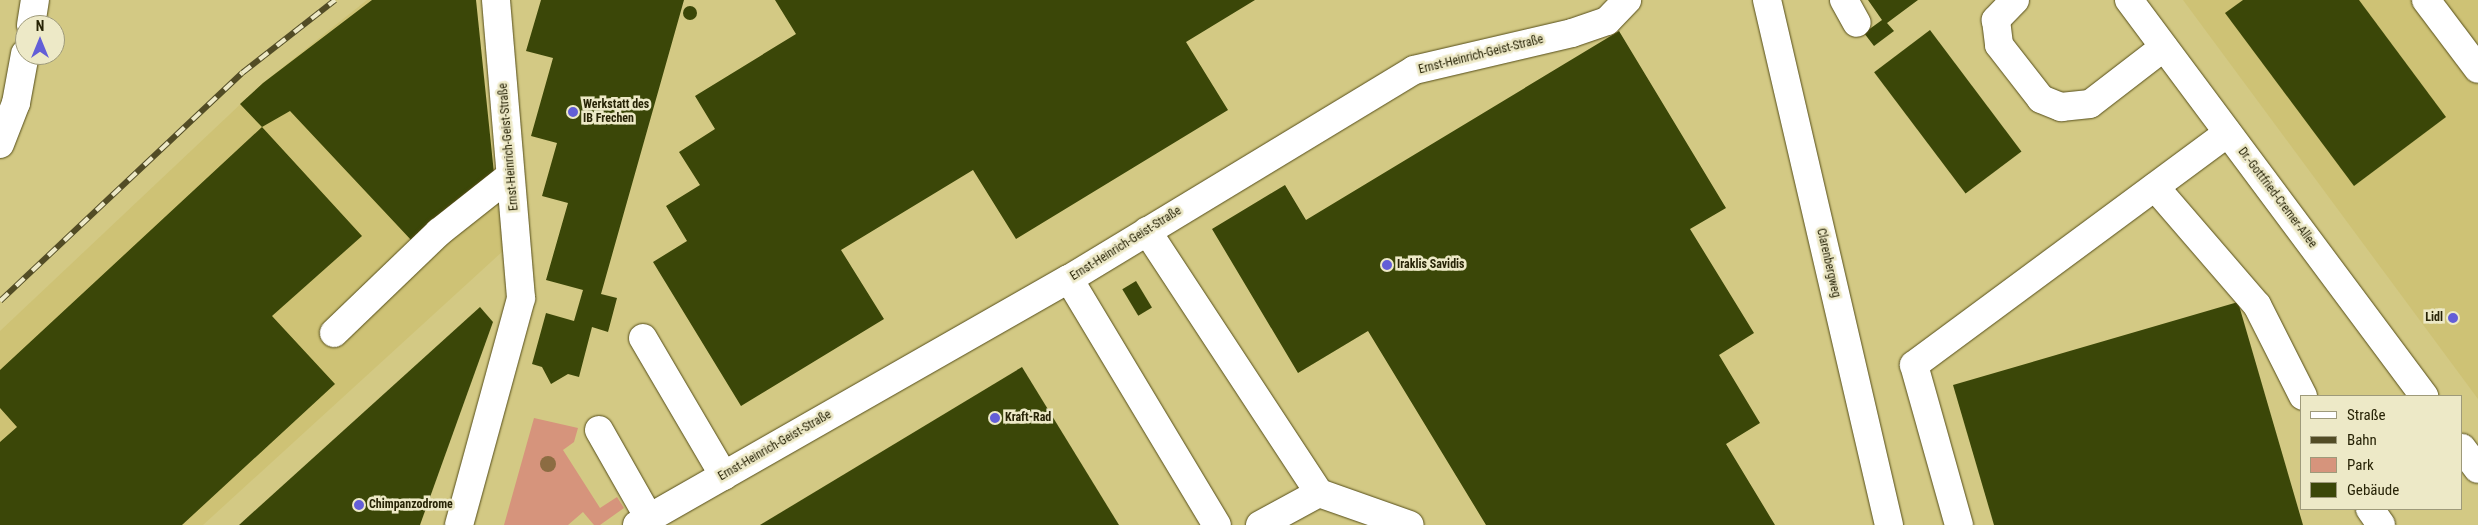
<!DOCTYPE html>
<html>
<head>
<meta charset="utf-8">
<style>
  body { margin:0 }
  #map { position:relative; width:2478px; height:525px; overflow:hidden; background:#d3c984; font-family:"Roboto Condensed",sans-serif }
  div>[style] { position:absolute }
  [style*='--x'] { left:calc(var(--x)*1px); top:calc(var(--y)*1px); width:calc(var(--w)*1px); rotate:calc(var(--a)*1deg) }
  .built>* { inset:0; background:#cec275 }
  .green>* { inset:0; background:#d6947c }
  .building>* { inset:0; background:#3b4708; transform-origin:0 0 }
  .round { border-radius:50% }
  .roads { filter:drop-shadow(0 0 1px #554d19) drop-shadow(0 0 1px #554d19) }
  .minor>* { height:28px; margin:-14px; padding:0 14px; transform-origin:14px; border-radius:14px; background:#fff }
  .rail>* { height:5.5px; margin-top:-2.75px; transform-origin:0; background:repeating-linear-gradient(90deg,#ede9c7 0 11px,#524c25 0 22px); box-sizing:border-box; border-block:1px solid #524c25 }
  .trees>* { width:16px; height:16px; margin:-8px; border-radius:50%; background:#8c6c42 }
  .dots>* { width:14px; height:14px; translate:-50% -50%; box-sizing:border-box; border:2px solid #ede9c7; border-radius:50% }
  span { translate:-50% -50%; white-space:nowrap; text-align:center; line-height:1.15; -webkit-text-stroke:5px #ede9c7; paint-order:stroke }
  .street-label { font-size:12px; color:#272306 }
  .poi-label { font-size:12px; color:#272306; font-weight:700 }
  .left { translate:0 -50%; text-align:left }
  .right { translate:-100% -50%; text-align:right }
  .legend { position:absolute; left:2300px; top:395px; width:162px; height:115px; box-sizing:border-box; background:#ede9c7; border:1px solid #9e9a7a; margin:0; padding:6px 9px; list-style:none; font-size:15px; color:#272306 }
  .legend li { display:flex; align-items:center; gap:10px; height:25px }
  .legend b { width:25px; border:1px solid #9e9a7a }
  .north { position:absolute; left:15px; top:15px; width:50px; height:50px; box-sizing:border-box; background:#ede9c7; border:1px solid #9e9a7a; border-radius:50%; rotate:0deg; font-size:14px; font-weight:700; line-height:20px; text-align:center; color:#272306 }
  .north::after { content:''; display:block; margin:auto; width:18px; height:22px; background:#635ed7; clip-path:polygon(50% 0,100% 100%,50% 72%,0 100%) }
</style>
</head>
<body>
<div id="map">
  <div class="built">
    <i style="clip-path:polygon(367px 0,476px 0,503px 251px,203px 525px,0 525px,0 331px,263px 83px)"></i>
    <i style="clip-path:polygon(2183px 0,2478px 0,2478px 399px)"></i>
  </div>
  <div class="green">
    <i style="clip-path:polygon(534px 418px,578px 428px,574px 442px,563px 450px,600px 508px,617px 497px,624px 508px,600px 525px,594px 525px,583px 512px,568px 525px,504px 525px)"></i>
  </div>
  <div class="building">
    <i style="clip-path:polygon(372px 0,476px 0,495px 183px,412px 241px,290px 111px,262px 127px,240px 104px,263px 83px)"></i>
    <i style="clip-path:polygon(541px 0,684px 0,601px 294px,617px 298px,608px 332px,592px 327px,579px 377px,568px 374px,551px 384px,542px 367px,532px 364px,546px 313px,574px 321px,583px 290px,546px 280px,568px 203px,542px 196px,557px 143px,531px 136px,553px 58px,526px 51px)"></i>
    <i style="clip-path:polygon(775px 0,1255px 0,1186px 42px,1228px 110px,1016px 239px,973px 170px,841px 250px,884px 319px,741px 406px,653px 262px,687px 241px,666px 206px,700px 185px,679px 152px,715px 129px,695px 96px,796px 34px)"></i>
    <i style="clip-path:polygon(1868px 0,1918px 0,1887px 23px,1894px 31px,1874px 46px,1864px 33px,1882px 20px)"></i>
    <i style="clip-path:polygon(2243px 0,2359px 0,2446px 117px,2354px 186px,2225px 13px)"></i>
    <i class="round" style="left:683px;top:6px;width:14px;height:14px"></i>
    <i style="left:1930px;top:30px;width:152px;height:70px;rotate:53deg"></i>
    <i style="clip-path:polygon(1619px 31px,1726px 208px,1690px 229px,1754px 333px,1719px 355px,1760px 423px,1726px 444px,1775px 525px,1486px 525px,1368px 331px,1298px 373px,1212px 229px,1285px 185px,1306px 220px)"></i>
    <i style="clip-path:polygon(262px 127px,362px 236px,272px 316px,335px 384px,182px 525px,0 525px,0 442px,17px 427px,0 408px,0 370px)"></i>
    <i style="left:1136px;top:281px;width:31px;height:16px;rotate:59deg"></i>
    <i style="clip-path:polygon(2238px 302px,2303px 525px,1994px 525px,1953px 385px)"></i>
    <i style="clip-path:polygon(480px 307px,493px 322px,420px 525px,239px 525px)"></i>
    <i style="clip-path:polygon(1022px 367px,1119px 525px,760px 525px)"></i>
  </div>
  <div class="roads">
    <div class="minor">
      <i style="--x:1767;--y:0;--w:539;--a:76.92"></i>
      <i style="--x:1844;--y:0;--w:26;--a:61"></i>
      <i style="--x:2015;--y:0;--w:28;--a:134"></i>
      <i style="--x:1996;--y:20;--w:25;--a:83"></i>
      <i style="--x:1999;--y:45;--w:68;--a:52.1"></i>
      <i style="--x:2041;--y:99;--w:22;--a:22"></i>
      <i style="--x:2061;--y:107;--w:29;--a:-6"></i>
      <i style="--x:2090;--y:104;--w:93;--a:-37.6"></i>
      <i style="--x:2129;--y:0;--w:494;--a:53.3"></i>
      <i style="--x:2426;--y:0;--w:86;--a:53"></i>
      <i style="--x:31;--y:25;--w:25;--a:-81"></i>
      <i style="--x:0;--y:144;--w:44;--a:-68.7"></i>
      <i style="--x:16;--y:103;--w:50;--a:-79.6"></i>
      <i style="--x:2155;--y:187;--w:156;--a:49.2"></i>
      <i style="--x:2257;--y:305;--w:102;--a:63.2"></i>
      <i style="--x:1147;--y:231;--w:313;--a:56.7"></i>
      <i style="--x:1319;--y:493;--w:96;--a:19.4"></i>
      <i style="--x:1069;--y:279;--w:287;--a:59"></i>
      <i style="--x:334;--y:333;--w:146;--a:-43.9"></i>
      <i style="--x:439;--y:232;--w:90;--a:-38.3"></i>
      <i style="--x:643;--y:338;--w:160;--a:59.6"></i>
      <i style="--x:599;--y:430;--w:101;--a:60.4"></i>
      <i style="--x:2462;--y:448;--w:26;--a:53"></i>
      <i style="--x:2370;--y:509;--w:19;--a:55"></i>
      <i style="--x:459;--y:525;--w:235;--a:-74.7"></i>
      <i style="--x:521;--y:298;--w:299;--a:-94.8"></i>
      <i style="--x:637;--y:525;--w:497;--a:-29.7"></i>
      <i style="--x:1069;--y:279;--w:403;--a:-31.2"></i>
      <i style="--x:1414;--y:70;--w:162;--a:-13.2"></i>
      <i style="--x:1572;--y:33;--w:37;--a:-19"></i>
      <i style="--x:1607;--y:21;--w:29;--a:-46"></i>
      <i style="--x:1260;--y:525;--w:67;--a:-28.5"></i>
      <i style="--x:1959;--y:525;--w:166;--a:-105.7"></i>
      <i style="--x:1914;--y:365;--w:390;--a:-36.5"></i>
    </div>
  </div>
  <div class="rail">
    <i style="--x:0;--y:301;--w:332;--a:-43.3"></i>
    <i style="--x:242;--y:73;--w:118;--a:-38.1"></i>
  </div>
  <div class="trees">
    <i style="left:548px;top:464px"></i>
  </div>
  <div class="dots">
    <i style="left:573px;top:112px;background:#635ed7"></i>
    <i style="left:1387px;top:265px;background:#635ed7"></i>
    <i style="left:2453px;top:318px;background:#635ed7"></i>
    <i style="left:995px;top:418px;background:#635ed7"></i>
    <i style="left:359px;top:505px;background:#635ed7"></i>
  </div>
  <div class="street-label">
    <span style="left:1481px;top:55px;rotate:-14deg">Ernst-Heinrich-Geist-Straße</span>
    <span style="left:509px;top:147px;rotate:-95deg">Ernst-Heinrich-Geist-Straße</span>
    <span style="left:2277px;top:198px;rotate:53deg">Dr.-Gottfried-Cremer-Allee</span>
    <span style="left:1126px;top:244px;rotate:-32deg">Ernst-Heinrich-Geist-Straße</span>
    <span style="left:1828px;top:263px;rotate:77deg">Clarenbergweg</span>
    <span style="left:775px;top:446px;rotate:-30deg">Ernst-Heinrich-Geist-Straße</span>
  </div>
  <div class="poi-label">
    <span class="left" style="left:583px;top:112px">Werkstatt des<br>IB Frechen</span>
    <span class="left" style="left:1397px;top:265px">Iraklis Savidis</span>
    <span class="right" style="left:2443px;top:318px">Lidl</span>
    <span class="left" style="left:1005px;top:418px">Kraft-Rad</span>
    <span class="left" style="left:369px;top:505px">Chimpanzodrome</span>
  </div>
  <ul class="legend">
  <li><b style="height:6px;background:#fff"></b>Straße</li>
  <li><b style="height:6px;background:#524c25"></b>Bahn</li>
  <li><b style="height:14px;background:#d6947c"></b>Park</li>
  <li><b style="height:14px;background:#3b4708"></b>Gebäude</li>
  </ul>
  <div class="north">N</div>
</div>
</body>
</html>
